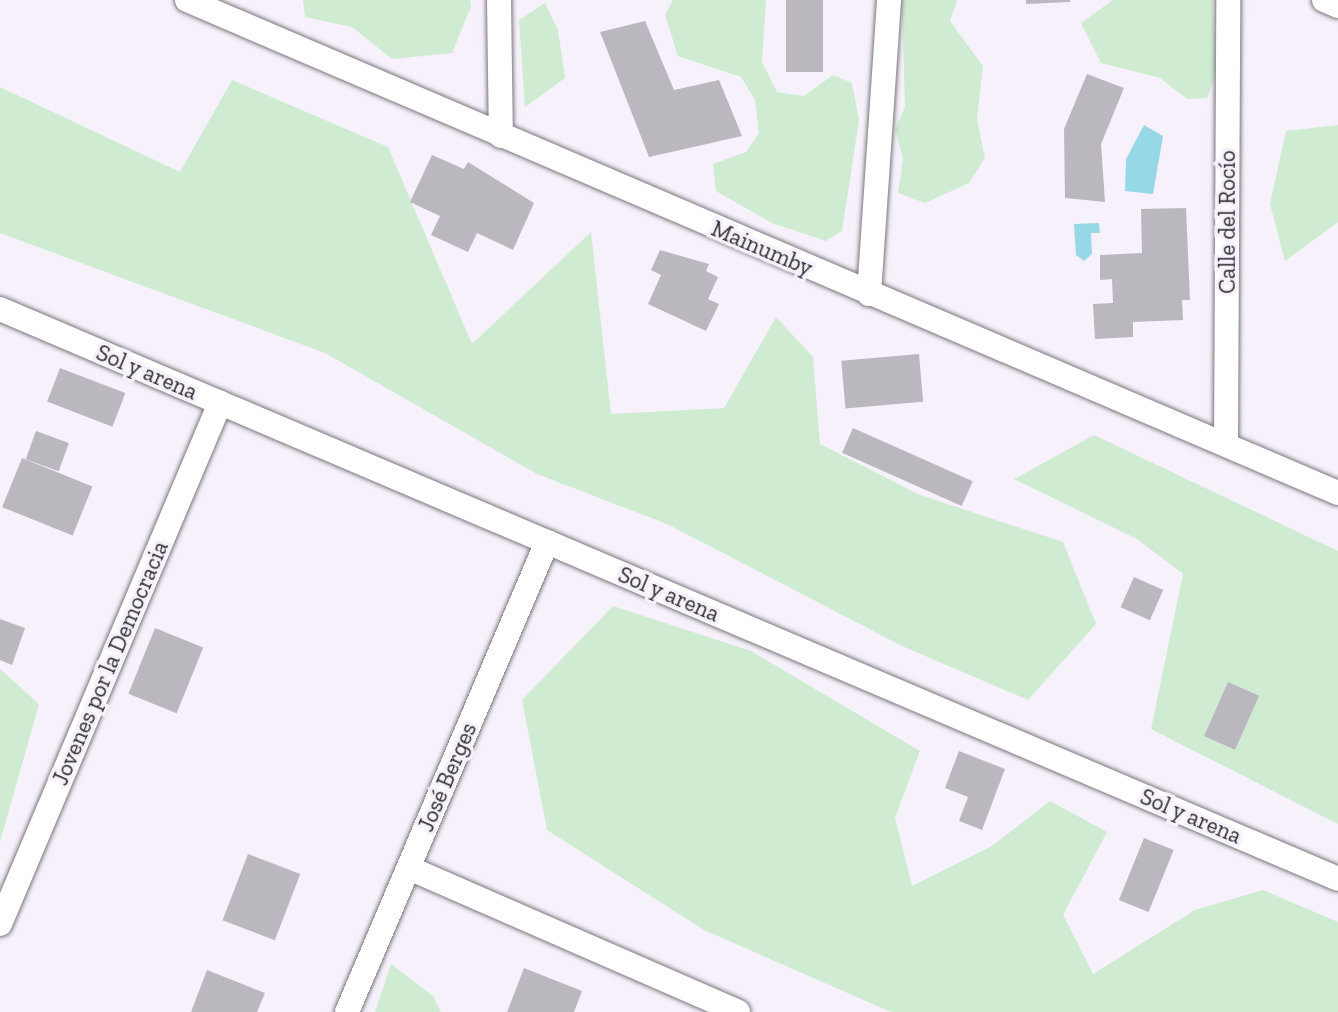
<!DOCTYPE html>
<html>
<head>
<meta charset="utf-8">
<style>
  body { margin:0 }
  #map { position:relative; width:1338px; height:1012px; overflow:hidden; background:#f6f1fa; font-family:"Zilla Slab",serif }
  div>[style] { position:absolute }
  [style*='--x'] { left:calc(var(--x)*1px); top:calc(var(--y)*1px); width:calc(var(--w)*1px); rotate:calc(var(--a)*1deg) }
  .green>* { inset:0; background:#cfecd2 }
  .water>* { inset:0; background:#97d8e7 }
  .building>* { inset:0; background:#bbb7bf; transform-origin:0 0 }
  .roads { filter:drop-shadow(0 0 2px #7a767e) drop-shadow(0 0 2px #7a767e) }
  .minor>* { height:24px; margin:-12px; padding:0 12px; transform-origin:12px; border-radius:12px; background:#fff }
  span { translate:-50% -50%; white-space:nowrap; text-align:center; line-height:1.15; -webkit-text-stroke:7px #f6f1fa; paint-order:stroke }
  .street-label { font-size:23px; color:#2f2d31 }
</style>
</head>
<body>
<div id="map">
  <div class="green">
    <i style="clip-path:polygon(303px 0,470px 0,471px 7px,452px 53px,392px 59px,352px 27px,305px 17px)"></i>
    <i style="clip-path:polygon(673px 0,766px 0,762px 62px,777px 92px,804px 96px,833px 75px,852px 83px,859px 120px,842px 231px,826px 241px,772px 223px,716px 191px,713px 164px,746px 152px,759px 133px,755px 100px,741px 77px,678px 56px,665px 15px)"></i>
    <i style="clip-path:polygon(902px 0,957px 0,950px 21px,983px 66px,977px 120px,985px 158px,969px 183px,925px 203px,898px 193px,903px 159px,895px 129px,905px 107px)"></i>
    <i style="clip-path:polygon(1113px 0,1213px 0,1216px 74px,1207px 98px,1187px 99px,1160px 78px,1101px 63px,1081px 23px)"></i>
    <i style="clip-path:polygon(545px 3px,558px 30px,565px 78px,525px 107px,519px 20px)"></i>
    <i style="clip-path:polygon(232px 80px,388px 147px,472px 344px,591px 232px,611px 414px,724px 408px,776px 317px,813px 357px,820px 444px,920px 495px,1063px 542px,1096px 624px,1028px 700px,902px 646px,667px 524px,537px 474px,325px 353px,0 233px,0 87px,180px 172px)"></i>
    <i style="clip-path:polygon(1338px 125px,1338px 222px,1285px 261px,1270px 204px,1286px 131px)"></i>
    <i style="clip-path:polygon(1094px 435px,1338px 551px,1338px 824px,1151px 729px,1183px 574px,1137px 539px,1014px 479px)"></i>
    <i style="clip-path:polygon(613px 606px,751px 651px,920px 751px,895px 818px,912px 886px,992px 846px,1050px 801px,1107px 832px,1063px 915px,1093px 974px,1195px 910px,1263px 890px,1338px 922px,1338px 1012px,891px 1012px,704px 930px,547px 830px,522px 700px)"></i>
    <i style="clip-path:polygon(0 669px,39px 704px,0 842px)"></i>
    <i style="clip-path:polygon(391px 964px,433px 996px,441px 1012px,375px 1012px)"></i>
  </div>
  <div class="water">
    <i style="clip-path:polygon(1144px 125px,1163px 136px,1153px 194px,1125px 191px,1126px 159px)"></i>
    <i style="clip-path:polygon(1099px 223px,1100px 233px,1091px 233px,1092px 254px,1084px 261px,1076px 255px,1074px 224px)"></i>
  </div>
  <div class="building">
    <i style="left:786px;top:0;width:37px;height:72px"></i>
    <i style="clip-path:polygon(1026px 0,1070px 0,1070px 2px,1026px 4px)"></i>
    <i style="clip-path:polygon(645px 21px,674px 90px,719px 80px,742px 136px,649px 157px,600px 32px)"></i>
    <i style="clip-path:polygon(1087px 74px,1124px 88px,1101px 144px,1105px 202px,1065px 198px,1064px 129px)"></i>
    <i style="clip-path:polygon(432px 155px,464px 169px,468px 162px,534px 203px,513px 250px,477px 233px,468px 252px,431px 235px,440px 216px,410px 202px)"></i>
    <i style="clip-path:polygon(1186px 208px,1190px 300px,1182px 300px,1183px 320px,1133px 322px,1133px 337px,1095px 339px,1093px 304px,1113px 303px,1112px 279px,1100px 280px,1100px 255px,1142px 253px,1141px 209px)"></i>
    <i style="clip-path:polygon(660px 250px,709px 264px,706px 271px,718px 277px,708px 299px,719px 304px,706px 331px,648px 304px,661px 275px,651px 270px)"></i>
    <i style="left:919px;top:354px;width:48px;height:78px;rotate:85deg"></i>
    <i style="left:60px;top:368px;width:70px;height:36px;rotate:21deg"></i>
    <i style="left:853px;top:428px;width:131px;height:27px;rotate:24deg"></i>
    <i style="left:36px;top:431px;width:35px;height:30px;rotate:20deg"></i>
    <i style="left:22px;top:458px;width:76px;height:53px;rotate:22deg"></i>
    <i style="left:1134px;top:577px;width:32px;height:33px;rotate:24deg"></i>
    <i style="clip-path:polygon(0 619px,25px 628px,12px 665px,0 660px)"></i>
    <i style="left:155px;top:628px;width:52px;height:71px;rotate:22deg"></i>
    <i style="left:1228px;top:682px;width:34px;height:59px;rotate:24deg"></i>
    <i style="clip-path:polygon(959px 751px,1005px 769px,982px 830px,959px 821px,968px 797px,945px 788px)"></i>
    <i style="left:1144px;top:838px;width:32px;height:67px;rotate:22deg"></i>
    <i style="left:248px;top:854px;width:56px;height:71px;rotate:21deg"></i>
    <i style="clip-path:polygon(524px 968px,582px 991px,574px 1012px,507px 1012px)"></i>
    <i style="clip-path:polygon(207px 970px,265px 993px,257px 1012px,191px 1012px)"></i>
  </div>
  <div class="roads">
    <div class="minor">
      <i style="--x:187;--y:0;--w:1252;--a:23.19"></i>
      <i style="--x:499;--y:0;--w:136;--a:89.2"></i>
      <i style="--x:1324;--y:0;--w:15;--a:23"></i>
      <i style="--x:869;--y:294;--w:295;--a:-86.1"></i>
      <i style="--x:0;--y:309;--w:1454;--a:23.07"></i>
      <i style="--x:1226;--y:444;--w:444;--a:-89.7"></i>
      <i style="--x:409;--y:868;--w:359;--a:23.6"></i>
      <i style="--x:0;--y:924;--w:566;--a:-67.11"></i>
      <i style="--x:347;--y:1012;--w:511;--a:-66.95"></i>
    </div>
  </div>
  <div class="street-label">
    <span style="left:1227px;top:222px;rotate:-90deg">Calle del Rocío</span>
    <span style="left:762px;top:248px;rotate:23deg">Mainumby</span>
    <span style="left:147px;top:372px;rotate:23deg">Sol y arena</span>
    <span style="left:669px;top:594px;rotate:23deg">Sol y arena</span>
    <span style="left:110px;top:663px;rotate:-67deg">Jovenes por la Democracia</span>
    <span style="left:447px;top:777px;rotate:-67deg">José Berges</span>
    <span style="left:1191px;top:816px;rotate:23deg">Sol y arena</span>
  </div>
</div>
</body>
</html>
